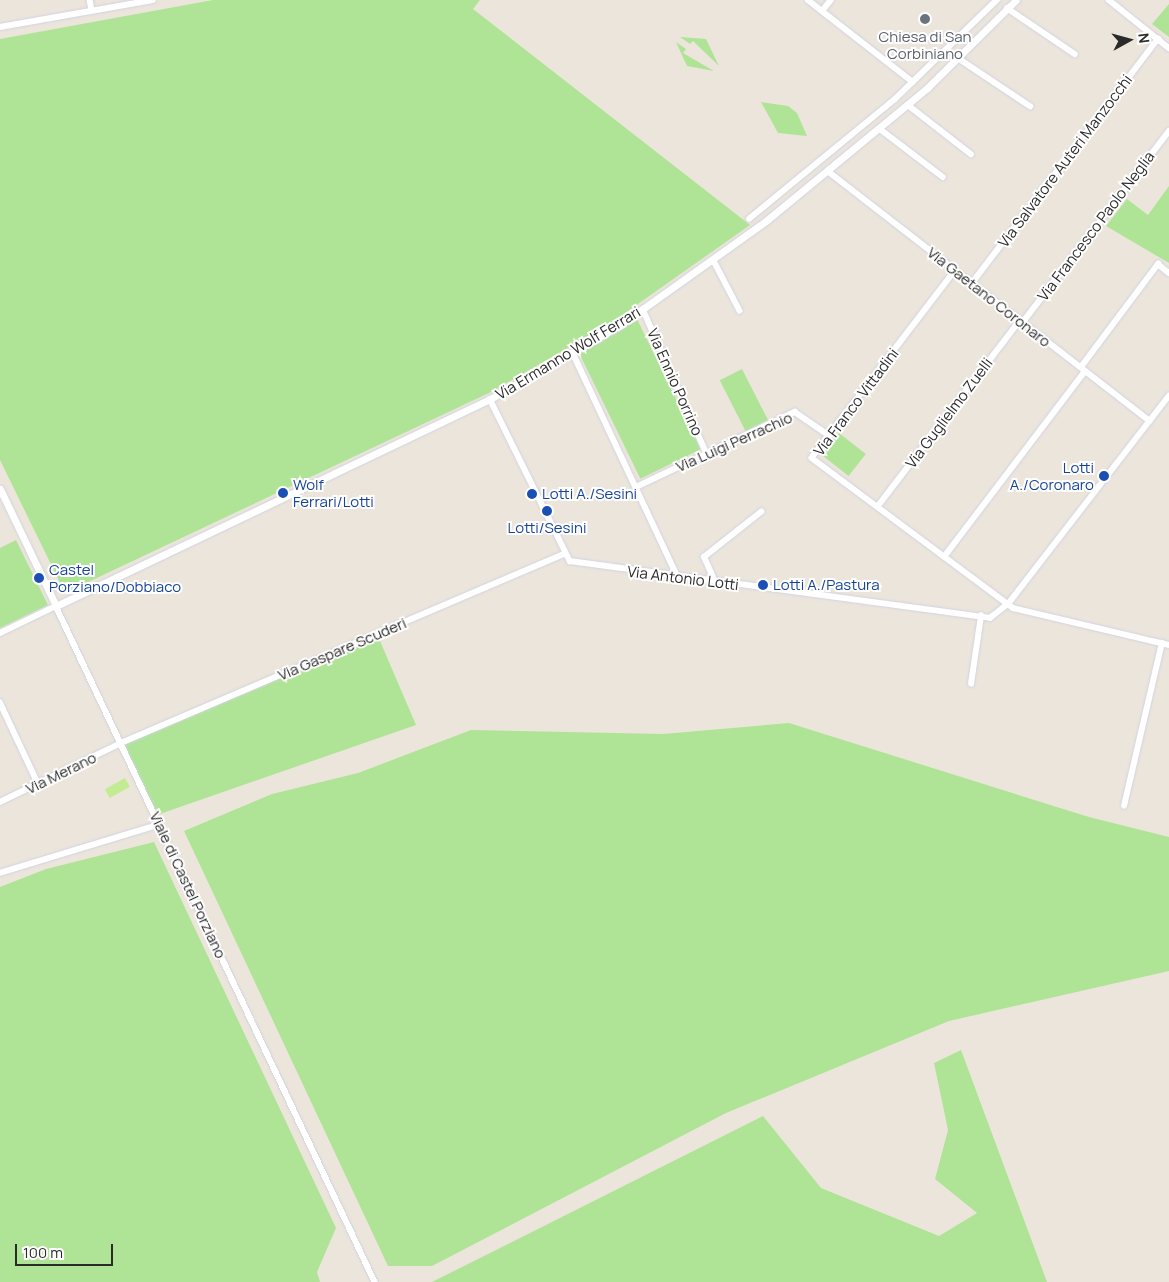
<!DOCTYPE html>
<html>
<head>
<meta charset="utf-8">
<style>
  body { margin:0 }
  #map { position:relative; width:1169px; height:1282px; overflow:hidden; background:#ece5db; font-family:Manrope,sans-serif }
  div>[style] { position:absolute }
  [style*='--x'] { left:calc(var(--x)*1px); top:calc(var(--y)*1px); width:calc(var(--w)*1px); rotate:calc(var(--a)*1deg) }
  .green>* { inset:0; background:#afe496; transform-origin:0 0 }
  .pitch>* { inset:0; background:#c3ec92; transform-origin:0 0 }
  .roads { filter:drop-shadow(0 0 1px #d0d3e3) drop-shadow(0 0 1px #d0d3e3) }
  .minor>* { height:5.5px; margin:-2.75px; padding:0 2.75px; transform-origin:2.75px; border-radius:2.75px; background:#fff }
  .tertiary>* { height:7px; margin:-3.5px; padding:0 3.5px; transform-origin:3.5px; border-radius:3.5px; background:#fff }
  .dots>* { width:14px; height:14px; translate:-50% -50%; box-sizing:border-box; border:2px solid #fff; border-radius:50% }
  span { translate:-50% -50%; white-space:nowrap; text-align:center; line-height:1.15; -webkit-text-stroke:4px #fff; paint-order:stroke }
  .worship-label { font-size:15px; color:#5b616d }
  .street-label { font-size:15px; color:#2a2a2a }
  .transit-label { font-size:15px; color:#164399 }
  .right { translate:-100% -50%; text-align:right }
  .left { translate:0 -50%; text-align:left }
  .north { position:absolute; left:1104px; top:15px; width:50px; height:50px; -webkit-text-stroke:4px #fff; paint-order:stroke; rotate:83deg; font-size:14px; font-weight:700; line-height:20px; text-align:center; color:#2a2a2a }
  .north::after { content:''; display:block; margin:auto; width:18px; height:22px; background:#2a2a2a; clip-path:polygon(50% 0,100% 100%,50% 72%,0 100%) }
  .scale { position:absolute; left:15px; top:1244px; width:98px; height:22px; box-sizing:border-box; border:2px solid #2a2a2a; border-top:0; padding-left:6px; font-size:15px; line-height:18px; white-space:nowrap; color:#2a2a2a; -webkit-text-stroke:4px #fff; paint-order:stroke }
</style>
</head>
<body>
<div id="map">
  <div class="green">
    <i style="clip-path:polygon(213px 0,480px 0,473px 9px,750px 225px,611px 323px,491px 392px,65px 593px,0 460px,0 39px)"></i>
    <i style="clip-path:polygon(1169px 4px,1169px 37px,1152px 24px)"></i>
    <i style="clip-path:polygon(680px 37px,706px 39px,719px 66px,693px 41px,690px 44px)"></i>
    <i style="clip-path:polygon(676px 42px,686px 49px,683px 53px,714px 71px,687px 66px)"></i>
    <i style="clip-path:polygon(761px 102px,788px 106px,797px 113px,807px 136px,778px 133px)"></i>
    <i style="clip-path:polygon(1169px 186px,1169px 263px,1106px 226px,1127px 199px,1148px 215px)"></i>
    <i style="left:637px;top:319px;width:145px;height:67px;rotate:64deg"></i>
    <i style="left:742px;top:369px;width:57px;height:25px;rotate:63deg"></i>
    <i style="left:839px;top:433px;width:34px;height:28px;rotate:38deg"></i>
    <i style="clip-path:polygon(16px 540px,48px 605px,0 628px,0 548px)"></i>
    <i style="clip-path:polygon(377px 634px,416px 725px,157px 815px,121px 743px)"></i>
    <i style="clip-path:polygon(789px 723px,1089px 817px,1169px 837px,1169px 971px,949px 1021px,726px 1113px,432px 1266px,388px 1266px,184px 831px,272px 794px,358px 773px,471px 730px,663px 734px)"></i>
    <i style="clip-path:polygon(154px 842px,336px 1228px,317px 1272px,320px 1282px,0 1282px,0 887px,46px 869px)"></i>
    <i style="clip-path:polygon(961px 1050px,1047px 1282px,432px 1282px,763px 1116px,821px 1188px,939px 1236px,977px 1213px,935px 1179px,948px 1130px,934px 1063px)"></i>
  </div>
  <div class="pitch">
    <i style="left:125px;top:778px;width:10px;height:23px;rotate:61deg"></i>
  </div>
  <div class="roads">
    <div class="minor">
      <i style="--x:90;--y:0;--w:10;--a:79"></i>
      <i style="--x:808;--y:0;--w:133;--a:38"></i>
      <i style="--x:1109;--y:0;--w:77;--a:38.7"></i>
      <i style="--x:1007;--y:8;--w:82;--a:34.1"></i>
      <i style="--x:822;--y:11;--w:14;--a:-51"></i>
      <i style="--x:0;--y:27;--w:155;--a:-10"></i>
      <i style="--x:958;--y:58;--w:87;--a:33.7"></i>
      <i style="--x:908;--y:105;--w:80;--a:37.9"></i>
      <i style="--x:880;--y:129;--w:79;--a:37.3"></i>
      <i style="--x:829;--y:172;--w:406;--a:37.8"></i>
      <i style="--x:749;--y:219;--w:188;--a:-39.4"></i>
      <i style="--x:894;--y:100;--w:144;--a:-44.2"></i>
      <i style="--x:714;--y:261;--w:56;--a:62.5"></i>
      <i style="--x:955;--y:271;--w:235;--a:127.4"></i>
      <i style="--x:812;--y:458;--w:251;--a:36.7"></i>
      <i style="--x:1013;--y:608;--w:160;--a:13.3"></i>
      <i style="--x:972;--y:283;--w:307;--a:-52.7"></i>
      <i style="--x:643;--y:309;--w:158;--a:66.2"></i>
      <i style="--x:1023;--y:322;--w:240;--a:-52.6"></i>
      <i style="--x:573;--y:353;--w:247;--a:64.9"></i>
      <i style="--x:1081;--y:367;--w:129;--a:-53.2"></i>
      <i style="--x:1158;--y:264;--w:14;--a:39"></i>
      <i style="--x:490;--y:399;--w:181;--a:63.7"></i>
      <i style="--x:570;--y:561;--w:424;--a:7.7"></i>
      <i style="--x:990;--y:618;--w:23;--a:-38"></i>
      <i style="--x:1008;--y:604;--w:263;--a:-52.3"></i>
      <i style="--x:636;--y:487;--w:176;--a:-25.3"></i>
      <i style="--x:795;--y:412;--w:42;--a:34.4"></i>
      <i style="--x:878;--y:506;--w:234;--a:-52.6"></i>
      <i style="--x:944;--y:557;--w:233;--a:-52.8"></i>
      <i style="--x:715;--y:582;--w:27;--a:-114"></i>
      <i style="--x:704;--y:557;--w:73;--a:-38.3"></i>
      <i style="--x:0;--y:633;--w:62;--a:-25.7"></i>
      <i style="--x:56;--y:606;--w:747;--a:64.74"></i>
      <i style="--x:971;--y:684;--w:69;--a:-81.6"></i>
      <i style="--x:0;--y:702;--w:89;--a:64.9"></i>
      <i style="--x:0;--y:802;--w:135;--a:-26"></i>
      <i style="--x:121;--y:743;--w:482;--a:-23.1"></i>
      <i style="--x:1124;--y:806;--w:167;--a:-76.9"></i>
      <i style="--x:0;--y:873;--w:167;--a:-17"></i>
    </div>
    <div class="tertiary">
      <i style="--x:0;--y:489;--w:130;--a:64.4"></i>
      <i style="--x:56;--y:606;--w:481;--a:-25.5"></i>
      <i style="--x:490;--y:399;--w:150;--a:-29.6"></i>
      <i style="--x:620;--y:325;--w:181;--a:-35.5"></i>
      <i style="--x:767;--y:220;--w:207;--a:-39.5"></i>
      <i style="--x:927;--y:88;--w:125;--a:-44.7"></i>
    </div>
  </div>
  <div class="dots">
    <i style="left:925px;top:19px;background:#6b7280"></i>
    <i style="left:1104px;top:476px;background:#1a4fb4"></i>
    <i style="left:283px;top:493px;background:#1a4fb4"></i>
    <i style="left:532px;top:494px;background:#1a4fb4"></i>
    <i style="left:547px;top:511px;background:#1a4fb4"></i>
    <i style="left:39px;top:578px;background:#1a4fb4"></i>
    <i style="left:763px;top:585px;background:#1a4fb4"></i>
  </div>
  <div class="worship-label">
    <span style="left:925px;top:45px">Chiesa di San<br>Corbiniano</span>
  </div>
  <div class="street-label">
    <span style="left:1065px;top:161px;rotate:-53deg">Via Salvatore Auteri Manzocchi</span>
    <span style="left:1096px;top:226px;rotate:-53deg">Via Francesco Paolo Neglia</span>
    <span style="left:989px;top:297px;rotate:38deg">Via Gaetano Coronaro</span>
    <span style="left:568px;top:353px;rotate:-31deg">Via Ermanno Wolf Ferrari</span>
    <span style="left:675px;top:382px;rotate:66deg">Via Ennio Porrino</span>
    <span style="left:856px;top:402px;rotate:-53deg">Via Franco Vittadini</span>
    <span style="left:949px;top:413px;rotate:-53deg">Via Guglielmo Zuelli</span>
    <span style="left:734px;top:442px;rotate:-24deg">Via Luigi Perrachio</span>
    <span style="left:683px;top:578px;rotate:7deg">Via Antonio Lotti</span>
    <span style="left:342px;top:649px;rotate:-23deg">Via Gaspare Scuderi</span>
    <span style="left:61px;top:773px;rotate:-26deg">Via Merano</span>
    <span style="left:188px;top:885px;rotate:65deg">Viale di Castel Porziano</span>
  </div>
  <div class="transit-label">
    <span class="right" style="left:1094px;top:476px">Lotti<br>A./Coronaro</span>
    <span class="left" style="left:293px;top:493px">Wolf<br>Ferrari/Lotti</span>
    <span class="left" style="left:542px;top:494px">Lotti A./Sesini</span>
    <span style="left:547px;top:528px">Lotti/Sesini</span>
    <span class="left" style="left:49px;top:578px">Castel<br>Porziano/Dobbiaco</span>
    <span class="left" style="left:773px;top:585px">Lotti A./Pastura</span>
  </div>
  <div class="north">N</div>
  <div class="scale">100 m</div>
</div>
</body>
</html>
